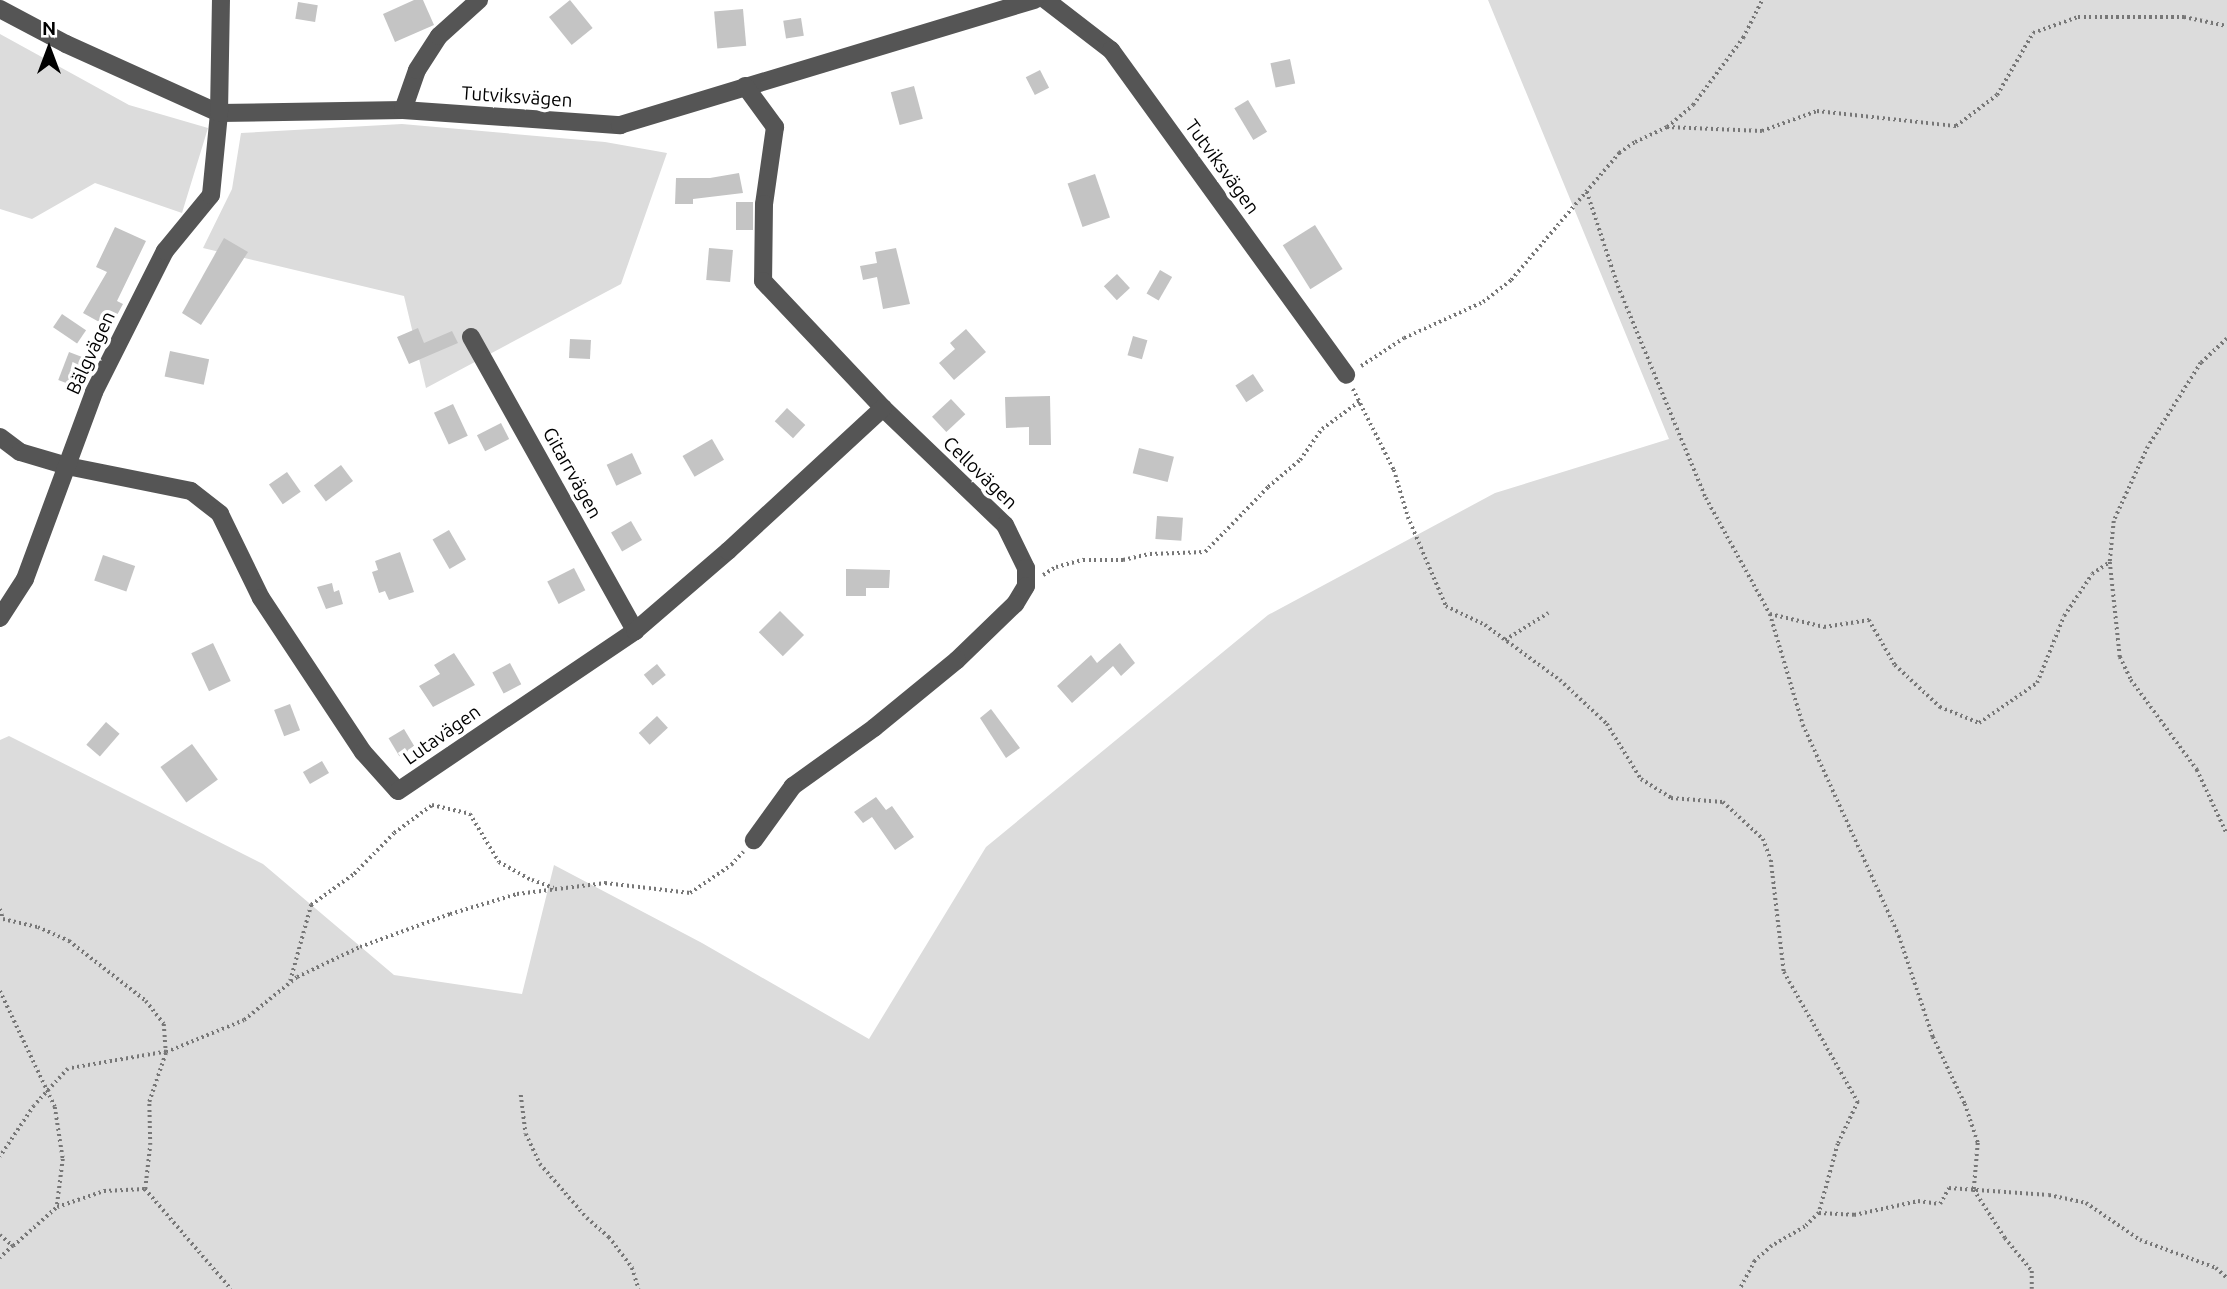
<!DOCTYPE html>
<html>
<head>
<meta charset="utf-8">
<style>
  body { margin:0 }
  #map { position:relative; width:2227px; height:1289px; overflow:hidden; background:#fff; font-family:Ubuntu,sans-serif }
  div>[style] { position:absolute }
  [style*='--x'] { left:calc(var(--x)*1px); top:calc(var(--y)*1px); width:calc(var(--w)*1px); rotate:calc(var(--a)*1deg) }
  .green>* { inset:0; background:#dcdcdc }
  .building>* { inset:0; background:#c4c4c4; transform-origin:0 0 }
  .path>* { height:3.5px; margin-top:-1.75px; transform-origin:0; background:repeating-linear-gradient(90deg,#777 0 2px,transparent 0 5.5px) }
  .minor>* { height:18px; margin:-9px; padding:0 9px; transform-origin:9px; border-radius:9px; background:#555 }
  span { translate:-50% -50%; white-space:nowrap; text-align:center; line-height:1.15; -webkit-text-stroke:7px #fff; paint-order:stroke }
  .street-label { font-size:19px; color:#000 }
  .north { position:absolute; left:14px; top:14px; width:70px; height:70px; -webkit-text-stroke:5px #fff; paint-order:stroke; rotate:0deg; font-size:19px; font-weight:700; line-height:28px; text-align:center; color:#000 }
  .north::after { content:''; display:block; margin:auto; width:24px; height:32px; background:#000; clip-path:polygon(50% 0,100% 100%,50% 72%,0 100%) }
</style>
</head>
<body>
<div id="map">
  <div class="green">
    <i style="clip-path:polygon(1488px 0,2227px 0,2227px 1289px,0 1289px,0 740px,9px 736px,263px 864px,394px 975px,522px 994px,554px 865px,702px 943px,869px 1039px,986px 847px,1268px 615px,1495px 493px,1669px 439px)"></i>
    <i style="clip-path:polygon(0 34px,129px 105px,208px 128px,182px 213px,95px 183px,32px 219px,0 209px)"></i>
    <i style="clip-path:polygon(402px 124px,605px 142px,667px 153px,621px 284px,426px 388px,404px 296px,203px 248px,232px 189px,241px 133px)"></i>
  </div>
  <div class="building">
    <i style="clip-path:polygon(414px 0,423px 0,434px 25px,395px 42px,383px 14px)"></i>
    <i style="left:570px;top:0;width:36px;height:27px;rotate:51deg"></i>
    <i style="left:298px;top:2px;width:20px;height:17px;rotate:9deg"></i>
    <i style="left:743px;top:9px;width:37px;height:29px;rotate:85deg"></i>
    <i style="left:801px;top:18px;width:18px;height:18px;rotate:81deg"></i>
    <i style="left:1290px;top:59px;width:25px;height:20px;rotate:78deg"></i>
    <i style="left:1040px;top:70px;width:20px;height:16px;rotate:63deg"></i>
    <i style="left:914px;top:86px;width:34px;height:24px;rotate:75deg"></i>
    <i style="left:1248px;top:100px;width:37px;height:16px;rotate:59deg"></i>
    <i style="clip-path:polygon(739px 173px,743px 193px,693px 199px,693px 204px,675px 204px,676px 178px,710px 178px)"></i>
    <i style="left:1095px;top:174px;width:46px;height:29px;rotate:71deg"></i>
    <i style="left:736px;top:202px;width:17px;height:28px"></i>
    <i style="left:1315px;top:225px;width:52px;height:38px;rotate:58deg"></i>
    <i style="clip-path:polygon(115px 227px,146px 241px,117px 301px,123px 304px,110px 328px,83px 313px,107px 272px,96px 267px)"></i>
    <i style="clip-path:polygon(224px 238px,248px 252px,201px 325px,182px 313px)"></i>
    <i style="left:709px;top:248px;width:24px;height:32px;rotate:5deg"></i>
    <i style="clip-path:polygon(896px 248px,910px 304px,883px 309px,877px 277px,863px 280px,860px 266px,877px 263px,875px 252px)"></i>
    <i style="left:1160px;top:270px;width:14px;height:27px;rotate:30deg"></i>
    <i style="left:1117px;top:274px;width:19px;height:18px;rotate:47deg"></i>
    <i style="left:62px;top:314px;width:29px;height:16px;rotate:34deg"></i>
    <i style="clip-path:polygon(418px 328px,424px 343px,452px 331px,458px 343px,409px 364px,397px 337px)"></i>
    <i style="clip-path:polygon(966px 329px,986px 352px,954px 380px,939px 363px,955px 349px,950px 343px)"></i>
    <i style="left:1133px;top:336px;width:15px;height:20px;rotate:16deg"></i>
    <i style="left:570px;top:339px;width:21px;height:19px;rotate:3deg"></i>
    <i style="left:170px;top:351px;width:40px;height:26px;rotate:12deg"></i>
    <i style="left:69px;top:352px;width:26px;height:30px;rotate:21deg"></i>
    <i style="left:1253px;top:374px;width:20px;height:21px;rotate:57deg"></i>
    <i style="clip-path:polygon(1050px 396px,1051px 445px,1029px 445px,1029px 427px,1006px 428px,1005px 397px)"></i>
    <i style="left:951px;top:399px;width:21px;height:26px;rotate:47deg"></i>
    <i style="left:453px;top:404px;width:35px;height:21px;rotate:65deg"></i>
    <i style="left:787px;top:408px;width:25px;height:18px;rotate:43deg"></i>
    <i style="left:501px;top:423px;width:18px;height:27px;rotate:63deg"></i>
    <i style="left:712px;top:439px;width:24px;height:34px;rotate:60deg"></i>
    <i style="left:1139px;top:448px;width:36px;height:26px;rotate:14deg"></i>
    <i style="left:632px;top:453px;width:23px;height:28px;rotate:65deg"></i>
    <i style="left:341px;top:465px;width:20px;height:34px;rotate:53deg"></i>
    <i style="left:287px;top:472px;width:24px;height:22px;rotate:55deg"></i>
    <i style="left:1157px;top:516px;width:26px;height:23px;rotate:4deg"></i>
    <i style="left:631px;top:521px;width:22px;height:23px;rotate:60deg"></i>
    <i style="left:449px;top:530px;width:34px;height:19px;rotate:60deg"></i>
    <i style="clip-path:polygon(400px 552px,414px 592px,389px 600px,385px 591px,379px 593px,372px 572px,378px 570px,375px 561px)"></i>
    <i style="left:103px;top:555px;width:34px;height:27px;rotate:19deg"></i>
    <i style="left:574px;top:568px;width:25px;height:30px;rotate:63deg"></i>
    <i style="clip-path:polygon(846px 569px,890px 570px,889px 588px,866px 588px,866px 596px,846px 596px)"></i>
    <i style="clip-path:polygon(332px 583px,334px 592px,339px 590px,343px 604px,326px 609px,317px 587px)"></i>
    <i style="left:780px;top:611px;width:34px;height:30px;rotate:45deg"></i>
    <i style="left:213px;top:643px;width:42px;height:24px;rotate:65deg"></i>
    <i style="clip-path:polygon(1120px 643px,1135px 663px,1121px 676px,1113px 666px,1072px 703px,1057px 686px,1091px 655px,1097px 663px)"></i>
    <i style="clip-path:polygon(454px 653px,475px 685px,433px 707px,419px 686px,440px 674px,434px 665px)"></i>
    <i style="left:510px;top:663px;width:24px;height:20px;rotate:62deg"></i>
    <i style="left:657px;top:664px;width:14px;height:17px;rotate:51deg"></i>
    <i style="left:290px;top:704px;width:28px;height:17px;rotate:69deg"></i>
    <i style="clip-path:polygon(991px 709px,1020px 748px,1006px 758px,980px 718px)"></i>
    <i style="left:657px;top:716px;width:16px;height:25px;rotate:47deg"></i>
    <i style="left:106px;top:722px;width:18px;height:30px;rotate:41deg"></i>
    <i style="left:404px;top:729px;width:21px;height:18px;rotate:59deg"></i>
    <i style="left:192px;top:744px;width:44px;height:39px;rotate:54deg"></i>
    <i style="left:322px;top:761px;width:14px;height:22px;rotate:60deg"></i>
    <i style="clip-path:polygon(876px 797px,886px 810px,892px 806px,914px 837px,895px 850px,872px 817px,863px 823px,854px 812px)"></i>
  </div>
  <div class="path">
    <i style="--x:1667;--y:127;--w:95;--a:2.4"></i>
    <i style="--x:1762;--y:131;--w:59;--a:-20"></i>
    <i style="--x:1817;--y:111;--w:140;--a:6.2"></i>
    <i style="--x:1956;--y:126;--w:51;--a:-37.1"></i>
    <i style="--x:1997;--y:95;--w:72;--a:-59.9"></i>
    <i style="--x:2033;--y:33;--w:48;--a:-19.6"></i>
    <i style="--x:2078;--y:17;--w:106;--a:0"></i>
    <i style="--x:2184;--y:17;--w:44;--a:11.8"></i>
    <i style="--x:1587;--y:192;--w:99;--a:71.7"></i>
    <i style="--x:1618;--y:286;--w:230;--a:67.5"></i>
    <i style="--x:1706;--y:498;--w:132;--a:61.1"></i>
    <i style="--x:1770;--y:614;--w:56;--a:13.5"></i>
    <i style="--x:1824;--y:627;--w:46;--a:-8.8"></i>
    <i style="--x:1869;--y:620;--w:52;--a:60"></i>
    <i style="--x:1895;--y:665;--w:62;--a:43"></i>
    <i style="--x:1940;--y:707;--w:42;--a:22.3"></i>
    <i style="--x:1979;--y:723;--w:70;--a:-34.6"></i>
    <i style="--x:2037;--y:683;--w:72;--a:-68.1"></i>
    <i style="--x:2064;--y:616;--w:50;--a:-56.3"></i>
    <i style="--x:2092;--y:574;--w:22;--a:-34"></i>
    <i style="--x:2227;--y:339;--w:35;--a:137"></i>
    <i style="--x:2201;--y:363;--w:99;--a:122.2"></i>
    <i style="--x:2148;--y:447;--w:81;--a:114.7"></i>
    <i style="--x:2114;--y:521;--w:41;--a:95.6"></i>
    <i style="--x:2110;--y:562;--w:96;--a:84"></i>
    <i style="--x:2120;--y:657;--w:25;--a:64"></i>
    <i style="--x:2131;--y:680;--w:112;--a:53.7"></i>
    <i style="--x:2197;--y:770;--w:71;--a:64.9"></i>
    <i style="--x:1361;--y:366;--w:51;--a:-33.1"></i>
    <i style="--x:1404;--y:338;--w:87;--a:-24.5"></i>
    <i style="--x:1483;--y:302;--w:36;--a:-38"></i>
    <i style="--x:1511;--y:280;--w:167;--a:-49.6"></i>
    <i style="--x:1619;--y:153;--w:19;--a:-35"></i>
    <i style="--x:1635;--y:142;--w:35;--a:-25"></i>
    <i style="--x:1667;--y:127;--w:34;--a:-40"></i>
    <i style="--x:1693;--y:105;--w:84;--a:-53.3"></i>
    <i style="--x:1743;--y:38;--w:42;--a:-63.4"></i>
    <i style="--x:1353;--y:389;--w:91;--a:63.2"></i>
    <i style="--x:1394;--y:470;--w:49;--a:73.4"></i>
    <i style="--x:1408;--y:517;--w:97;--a:66.9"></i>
    <i style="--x:1446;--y:606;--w:43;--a:26"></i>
    <i style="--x:1485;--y:625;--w:93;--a:36.3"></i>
    <i style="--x:1560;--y:680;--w:64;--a:43.1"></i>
    <i style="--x:1607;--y:724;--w:65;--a:58.3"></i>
    <i style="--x:1641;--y:779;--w:36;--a:32"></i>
    <i style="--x:1671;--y:798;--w:52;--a:4.4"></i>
    <i style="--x:1723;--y:802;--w:54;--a:42.8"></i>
    <i style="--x:1763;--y:839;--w:22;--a:69"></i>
    <i style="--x:1771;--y:860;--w:113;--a:83.4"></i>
    <i style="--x:1784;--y:972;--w:150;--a:60.4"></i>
    <i style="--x:1858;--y:1102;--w:47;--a:115.5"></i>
    <i style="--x:1838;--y:1144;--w:72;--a:105.4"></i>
    <i style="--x:1819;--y:1213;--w:20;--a:135"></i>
    <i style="--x:1805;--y:1227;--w:38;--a:150"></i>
    <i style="--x:1772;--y:1246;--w:23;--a:139"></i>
    <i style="--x:1755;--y:1261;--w:32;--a:118"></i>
    <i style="--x:1043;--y:575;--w:15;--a:-32"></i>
    <i style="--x:1056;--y:567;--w:28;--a:-15"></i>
    <i style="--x:1083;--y:560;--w:40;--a:0"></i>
    <i style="--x:1123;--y:560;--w:28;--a:-13"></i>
    <i style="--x:1150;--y:554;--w:55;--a:-2.1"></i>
    <i style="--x:1205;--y:552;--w:91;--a:-45.9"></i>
    <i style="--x:1268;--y:487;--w:42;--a:-40.2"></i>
    <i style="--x:1300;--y:460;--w:38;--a:-55"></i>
    <i style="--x:1322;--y:429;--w:47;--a:-36.4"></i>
    <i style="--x:1770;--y:614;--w:116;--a:73.4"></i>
    <i style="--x:1803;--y:725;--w:232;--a:65.5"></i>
    <i style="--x:1899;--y:936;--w:107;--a:71.4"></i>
    <i style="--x:1933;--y:1037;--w:74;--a:64.5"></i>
    <i style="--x:1965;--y:1104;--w:41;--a:71.6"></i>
    <i style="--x:1978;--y:1143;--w:47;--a:94.9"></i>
    <i style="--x:1974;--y:1190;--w:57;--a:57.1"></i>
    <i style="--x:2005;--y:1238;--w:43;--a:50.7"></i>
    <i style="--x:2032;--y:1271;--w:18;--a:90"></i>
    <i style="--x:1505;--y:640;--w:51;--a:-32.1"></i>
    <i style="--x:0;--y:909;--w:10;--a:73"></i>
    <i style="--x:3;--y:919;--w:36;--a:13"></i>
    <i style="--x:38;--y:927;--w:34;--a:24"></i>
    <i style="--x:69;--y:941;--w:98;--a:37.9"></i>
    <i style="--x:146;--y:1001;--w:29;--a:52"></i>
    <i style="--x:164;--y:1024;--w:28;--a:86"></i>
    <i style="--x:166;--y:1052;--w:99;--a:170.2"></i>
    <i style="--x:68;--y:1069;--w:50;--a:132.6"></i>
    <i style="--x:34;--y:1106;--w:61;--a:123.7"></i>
    <i style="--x:290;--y:981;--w:79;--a:-74.6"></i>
    <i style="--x:311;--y:905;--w:53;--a:-35.8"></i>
    <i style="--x:354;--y:874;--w:57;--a:-45.7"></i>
    <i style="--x:394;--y:833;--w:47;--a:-36.4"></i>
    <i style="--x:432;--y:805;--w:39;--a:13"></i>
    <i style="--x:470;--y:814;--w:56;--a:58.9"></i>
    <i style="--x:499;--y:862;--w:38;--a:29"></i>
    <i style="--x:532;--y:880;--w:23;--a:20"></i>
    <i style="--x:0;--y:991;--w:128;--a:64.6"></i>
    <i style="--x:55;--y:1107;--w:53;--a:81.3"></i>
    <i style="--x:63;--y:1159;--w:48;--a:97.1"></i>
    <i style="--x:521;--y:1095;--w:39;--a:83"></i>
    <i style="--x:526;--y:1134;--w:33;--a:65"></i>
    <i style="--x:540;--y:1164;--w:72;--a:49"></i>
    <i style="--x:587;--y:1218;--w:29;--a:41"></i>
    <i style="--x:609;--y:1237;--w:39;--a:53"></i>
    <i style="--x:632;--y:1268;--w:22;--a:72"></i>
    <i style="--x:145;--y:1189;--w:132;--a:49.3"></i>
    <i style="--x:1819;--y:1213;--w:35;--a:3"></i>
    <i style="--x:1854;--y:1215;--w:66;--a:-12.3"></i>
    <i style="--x:1918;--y:1201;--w:22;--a:8"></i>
    <i style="--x:1940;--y:1204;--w:18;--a:-61"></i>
    <i style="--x:1949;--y:1188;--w:100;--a:4"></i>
    <i style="--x:2049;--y:1195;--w:38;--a:12"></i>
    <i style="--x:2086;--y:1203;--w:65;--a:34.4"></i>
    <i style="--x:2140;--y:1240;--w:81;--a:20.2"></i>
    <i style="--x:2216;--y:1268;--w:15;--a:42"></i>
    <i style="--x:0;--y:1235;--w:17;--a:40"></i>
    <i style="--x:13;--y:1246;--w:18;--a:137"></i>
    <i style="--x:13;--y:1246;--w:59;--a:-41.6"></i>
    <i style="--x:57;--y:1207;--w:50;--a:-18.8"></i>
    <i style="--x:104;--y:1191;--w:41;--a:-2.8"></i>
    <i style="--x:145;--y:1189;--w:44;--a:-83.5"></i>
    <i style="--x:150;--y:1145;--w:43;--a:-91.3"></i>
    <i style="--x:149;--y:1102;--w:53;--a:-71.2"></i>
    <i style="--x:166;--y:1052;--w:84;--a:-22.3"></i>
    <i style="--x:244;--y:1020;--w:68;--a:-39.1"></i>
    <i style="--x:297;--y:977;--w:70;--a:-25.5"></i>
    <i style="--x:360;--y:947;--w:96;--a:-20.1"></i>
    <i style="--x:450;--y:914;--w:70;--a:-16.6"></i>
    <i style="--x:517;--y:894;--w:89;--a:-7.1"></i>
    <i style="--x:605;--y:883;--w:86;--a:6.7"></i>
    <i style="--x:690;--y:893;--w:50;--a:-34.3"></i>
    <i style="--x:731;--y:865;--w:18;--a:-47"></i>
  </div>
  <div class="minor">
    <i style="--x:1046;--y:0;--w:82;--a:37.6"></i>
    <i style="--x:1111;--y:50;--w:401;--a:54.1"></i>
    <i style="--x:0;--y:9;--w:75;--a:27.9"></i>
    <i style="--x:66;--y:44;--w:168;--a:24.3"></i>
    <i style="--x:219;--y:113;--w:184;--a:-0.9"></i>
    <i style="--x:403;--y:110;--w:218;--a:4"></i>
    <i style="--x:620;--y:125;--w:433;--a:-16.8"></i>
    <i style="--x:745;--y:86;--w:51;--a:53.8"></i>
    <i style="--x:775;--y:127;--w:78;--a:98.1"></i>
    <i style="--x:764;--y:204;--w:77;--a:90.7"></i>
    <i style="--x:763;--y:281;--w:175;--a:46.6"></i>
    <i style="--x:883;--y:408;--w:169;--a:43.8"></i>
    <i style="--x:1005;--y:525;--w:48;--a:64"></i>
    <i style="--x:1026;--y:568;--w:18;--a:90"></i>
    <i style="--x:1026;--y:586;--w:21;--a:121"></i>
    <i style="--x:1015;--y:604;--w:81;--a:136"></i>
    <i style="--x:957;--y:660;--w:107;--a:140.7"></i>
    <i style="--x:874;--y:728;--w:100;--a:144.4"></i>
    <i style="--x:793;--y:786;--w:67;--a:125.8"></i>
    <i style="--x:403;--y:110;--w:42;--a:-70.7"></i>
    <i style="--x:417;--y:70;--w:40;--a:-57.1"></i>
    <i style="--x:439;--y:36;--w:54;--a:-42"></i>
    <i style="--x:471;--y:337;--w:337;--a:60.8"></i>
    <i style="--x:0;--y:437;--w:25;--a:37"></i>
    <i style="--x:20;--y:452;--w:49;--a:16.6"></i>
    <i style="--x:67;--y:466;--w:126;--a:11.4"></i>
    <i style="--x:191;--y:491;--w:37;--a:38"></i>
    <i style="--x:220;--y:514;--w:93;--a:64"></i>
    <i style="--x:261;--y:598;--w:185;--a:56.5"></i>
    <i style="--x:363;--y:752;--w:52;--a:48.1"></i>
    <i style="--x:398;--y:791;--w:286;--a:-34"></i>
    <i style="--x:635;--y:631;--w:123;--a:-40.7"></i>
    <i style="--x:728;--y:551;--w:211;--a:-42.7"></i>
    <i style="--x:0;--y:618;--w:46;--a:-57.3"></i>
    <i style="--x:25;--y:579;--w:199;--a:-69.7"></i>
    <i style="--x:94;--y:392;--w:158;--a:-63.3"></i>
    <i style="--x:165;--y:251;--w:72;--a:-50.6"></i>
    <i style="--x:211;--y:195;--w:82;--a:-84.4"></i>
    <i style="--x:219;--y:113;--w:113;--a:-89"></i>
  </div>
  <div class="street-label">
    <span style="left:517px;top:97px;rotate:4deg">Tutviksvägen</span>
    <span style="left:1222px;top:167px;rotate:54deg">Tutviksvägen</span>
    <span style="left:91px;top:353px;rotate:-65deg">Bälgvägen</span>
    <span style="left:572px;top:473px;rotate:61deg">Gitarrvägen</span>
    <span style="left:980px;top:473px;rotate:44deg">Cellovägen</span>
    <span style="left:442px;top:735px;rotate:-35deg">Lutavägen</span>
  </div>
  <div class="north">N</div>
</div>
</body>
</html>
